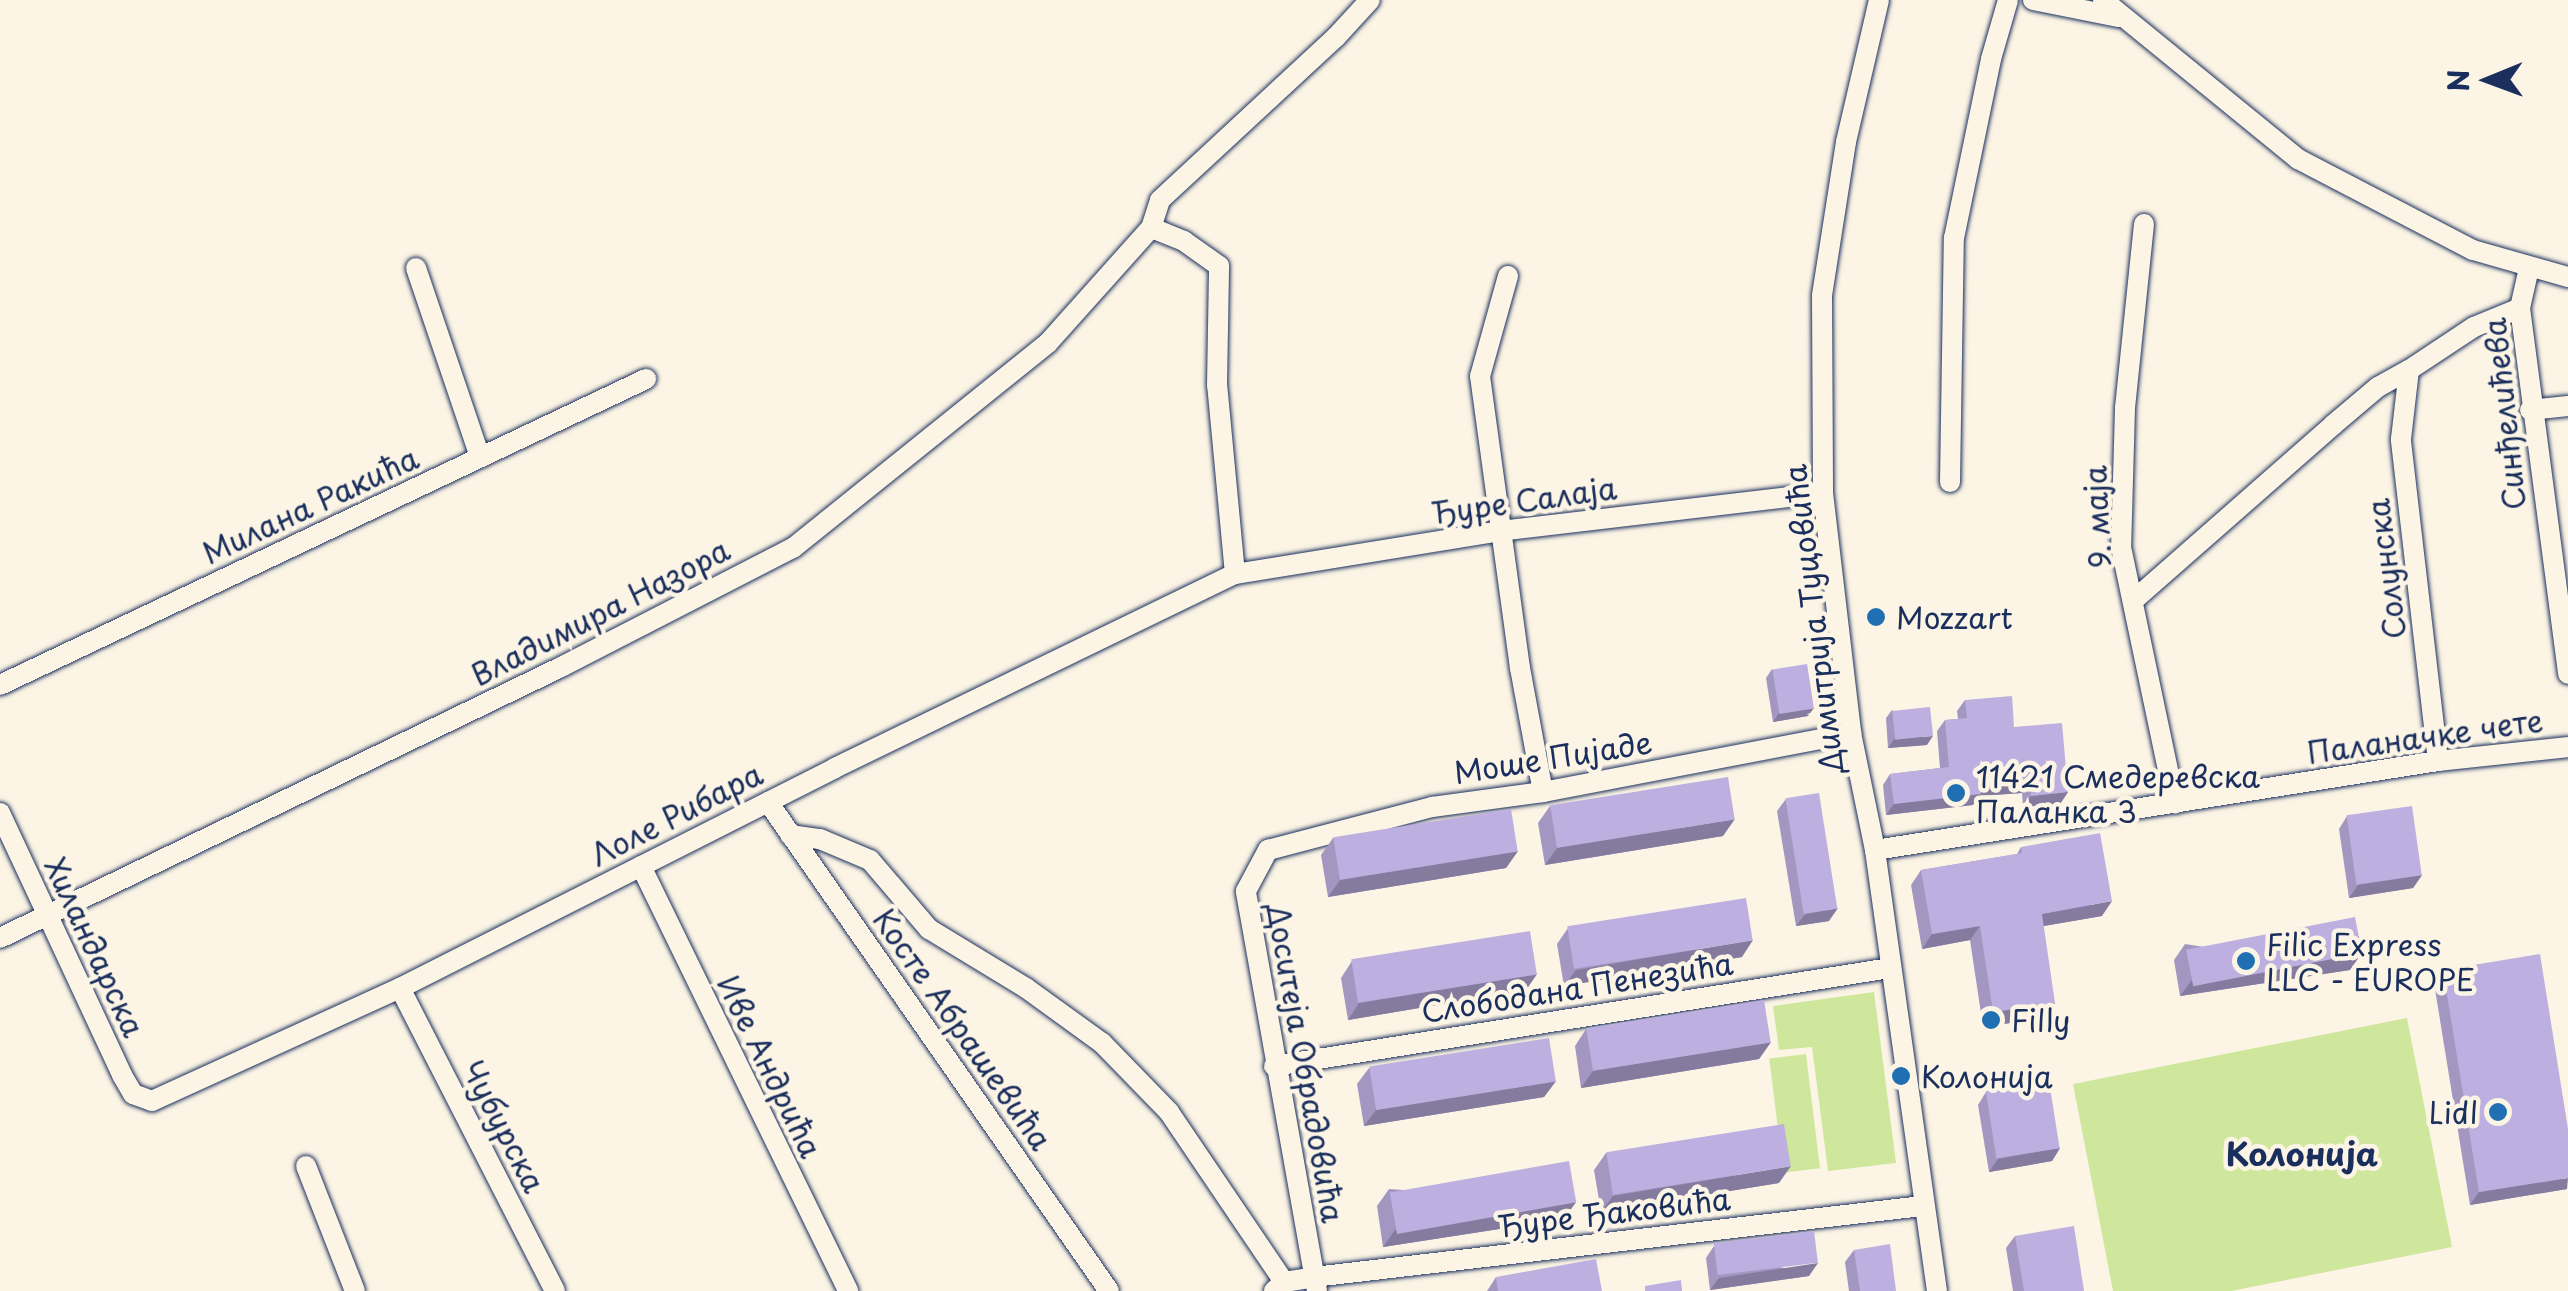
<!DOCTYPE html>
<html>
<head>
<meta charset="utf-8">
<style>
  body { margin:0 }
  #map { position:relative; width:2568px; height:1291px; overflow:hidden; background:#fcf5e5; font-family:"Playpen Sans",sans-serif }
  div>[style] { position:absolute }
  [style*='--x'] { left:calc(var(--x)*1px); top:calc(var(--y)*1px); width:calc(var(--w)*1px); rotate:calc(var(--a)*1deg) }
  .green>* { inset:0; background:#cfe79d; transform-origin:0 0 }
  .roads { filter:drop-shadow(0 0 2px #1b2f5e) drop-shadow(0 0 2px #1b2f5e) }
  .street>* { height:20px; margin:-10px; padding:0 10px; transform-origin:10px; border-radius:10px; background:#fcf5e5 }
  .wall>* { inset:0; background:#a397c2 }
  .shaded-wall>* { inset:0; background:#847b9e }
  .building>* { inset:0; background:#bdb0e1; transform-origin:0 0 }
  .dots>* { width:28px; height:28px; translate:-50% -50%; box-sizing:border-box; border:5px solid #fcf5e5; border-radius:50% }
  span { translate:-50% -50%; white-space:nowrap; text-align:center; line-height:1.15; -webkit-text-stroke:9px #fcf5e5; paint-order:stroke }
  .street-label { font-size:30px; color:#1b2f5e }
  .poi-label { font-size:30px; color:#1b2f5e }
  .left { translate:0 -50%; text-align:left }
  .right { translate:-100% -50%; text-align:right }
  .neighbourhood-label { font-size:32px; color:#1b2f5e; font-weight:700 }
  .north { position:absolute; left:2438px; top:30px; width:100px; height:100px; -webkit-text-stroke:8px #fcf5e5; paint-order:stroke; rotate:269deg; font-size:28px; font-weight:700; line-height:40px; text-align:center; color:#1b2f5e }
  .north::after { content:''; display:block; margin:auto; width:35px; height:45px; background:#1b2f5e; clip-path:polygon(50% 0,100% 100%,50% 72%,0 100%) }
</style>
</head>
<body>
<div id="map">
  <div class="green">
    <i style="clip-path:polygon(1874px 992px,1896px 1163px,1828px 1171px,1812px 1047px,1779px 1050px,1773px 1006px)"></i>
    <i style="clip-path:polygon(2407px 1018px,2452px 1247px,2231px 1291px,2113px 1291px,2073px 1084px)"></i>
    <i style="left:1806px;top:1054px;width:115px;height:37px;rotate:83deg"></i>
  </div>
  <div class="roads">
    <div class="street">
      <i style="--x:1879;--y:0;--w:146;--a:103.1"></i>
      <i style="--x:1846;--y:142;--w:156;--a:98.9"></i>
      <i style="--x:1822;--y:296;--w:197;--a:89.7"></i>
      <i style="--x:1823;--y:493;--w:242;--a:83.3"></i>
      <i style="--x:1851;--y:733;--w:119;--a:78.4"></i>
      <i style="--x:1875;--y:850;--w:445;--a:82"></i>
      <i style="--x:2033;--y:0;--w:88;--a:11.2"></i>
      <i style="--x:2103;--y:0;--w:252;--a:39.2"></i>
      <i style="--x:2298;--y:159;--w:197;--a:27.5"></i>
      <i style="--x:2473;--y:250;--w:99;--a:15.9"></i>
      <i style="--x:2144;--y:224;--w:185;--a:95.9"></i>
      <i style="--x:2125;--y:408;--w:139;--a:91.6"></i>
      <i style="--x:2121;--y:547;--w:262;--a:78.1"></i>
      <i style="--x:416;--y:268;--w:200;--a:71.3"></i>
      <i style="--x:2529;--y:268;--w:41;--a:102.7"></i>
      <i style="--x:2520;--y:308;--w:369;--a:82.5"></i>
      <i style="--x:1508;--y:276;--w:104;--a:105.6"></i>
      <i style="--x:1480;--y:376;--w:295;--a:82.2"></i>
      <i style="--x:1520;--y:668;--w:126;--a:79.5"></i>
      <i style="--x:2530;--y:410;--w:38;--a:-6"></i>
      <i style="--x:1950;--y:482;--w:244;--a:-89.1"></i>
      <i style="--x:1954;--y:238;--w:183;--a:-78.3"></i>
      <i style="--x:1991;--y:59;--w:61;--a:-73.9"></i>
      <i style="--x:1235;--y:574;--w:190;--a:-95.4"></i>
      <i style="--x:1217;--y:385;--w:119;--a:-89"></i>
      <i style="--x:1219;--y:266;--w:43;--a:-144.5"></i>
      <i style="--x:1184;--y:241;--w:35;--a:-158"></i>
      <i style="--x:1151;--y:228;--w:29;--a:-72"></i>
      <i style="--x:1160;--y:200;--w:240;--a:-42.8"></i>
      <i style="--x:1336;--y:37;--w:50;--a:-47.4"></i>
      <i style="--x:2134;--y:600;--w:265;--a:-41.3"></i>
      <i style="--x:2333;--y:425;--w:59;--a:-40.2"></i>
      <i style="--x:2378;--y:387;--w:35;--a:-29"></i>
      <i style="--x:0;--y:685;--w:715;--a:-25.35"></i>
      <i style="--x:2438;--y:761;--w:324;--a:-96.6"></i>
      <i style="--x:2401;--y:439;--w:69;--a:-83.4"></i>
      <i style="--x:2409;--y:370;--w:78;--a:-33.5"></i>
      <i style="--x:2474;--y:327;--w:50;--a:-22.4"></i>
      <i style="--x:768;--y:802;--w:596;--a:55.11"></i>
      <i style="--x:0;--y:813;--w:289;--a:65"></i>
      <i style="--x:122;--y:1075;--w:22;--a:60"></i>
      <i style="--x:133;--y:1094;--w:20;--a:20"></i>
      <i style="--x:152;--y:1101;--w:273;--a:-24.5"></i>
      <i style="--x:400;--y:988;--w:487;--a:-26.8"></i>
      <i style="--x:835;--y:768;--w:445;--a:-25.9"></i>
      <i style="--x:1235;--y:574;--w:268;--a:-9.2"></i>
      <i style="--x:1500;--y:531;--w:325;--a:-6.7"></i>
      <i style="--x:790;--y:835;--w:30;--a:8"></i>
      <i style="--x:820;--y:839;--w:54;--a:22.8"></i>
      <i style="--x:870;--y:860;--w:91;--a:49.5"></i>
      <i style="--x:929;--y:929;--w:114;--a:31.3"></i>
      <i style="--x:1026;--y:988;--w:94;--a:35.9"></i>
      <i style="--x:1102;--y:1043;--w:96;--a:45.8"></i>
      <i style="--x:1169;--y:1112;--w:205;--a:55.9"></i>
      <i style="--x:1875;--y:850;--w:570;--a:-8.98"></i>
      <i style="--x:2438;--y:761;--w:131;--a:-6.1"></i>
      <i style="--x:641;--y:866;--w:473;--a:64"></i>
      <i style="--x:0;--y:938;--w:623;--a:-25.78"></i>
      <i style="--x:561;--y:667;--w:261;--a:-27.2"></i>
      <i style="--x:793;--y:548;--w:327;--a:-38.8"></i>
      <i style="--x:1048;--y:343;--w:154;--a:-48.2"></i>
      <i style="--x:400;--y:988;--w:340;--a:62.9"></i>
      <i style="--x:1274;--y:1066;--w:624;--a:-9.04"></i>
      <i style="--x:306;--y:1166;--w:134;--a:68.6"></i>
      <i style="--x:1274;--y:1291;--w:13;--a:-42"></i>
      <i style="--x:1284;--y:1282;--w:30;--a:-9"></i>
      <i style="--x:1314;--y:1277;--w:612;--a:-6.66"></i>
      <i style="--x:1317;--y:1291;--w:406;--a:-100.1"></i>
      <i style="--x:1246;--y:891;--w:47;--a:-61.8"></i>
      <i style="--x:1268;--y:850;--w:170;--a:-14.7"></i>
      <i style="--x:1432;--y:807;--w:112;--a:-7.7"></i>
      <i style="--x:1543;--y:792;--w:314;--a:-10.8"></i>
    </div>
  </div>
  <div class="wall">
    <i style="clip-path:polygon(1772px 669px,1808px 716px,1773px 722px,1766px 678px)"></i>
    <i style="clip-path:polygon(1965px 700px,2014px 727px,2068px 792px,2060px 804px,2023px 807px,2022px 793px,1979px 796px,1973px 805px,1886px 815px,1883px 785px,1890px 774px,1940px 768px,1937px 731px,1945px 720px,1958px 719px,1957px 711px)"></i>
    <i style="clip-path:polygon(1892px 710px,1927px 745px,1888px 748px,1886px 718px)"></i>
    <i style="clip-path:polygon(1786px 799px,1829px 921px,1796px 926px,1777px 811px)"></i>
    <i style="clip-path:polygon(1550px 806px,1723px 836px,1545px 865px,1538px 823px)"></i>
    <i style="clip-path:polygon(2347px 816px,2422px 875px,2413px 888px,2349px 898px,2339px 829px)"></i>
    <i style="clip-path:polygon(1333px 838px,1518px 851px,1506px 868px,1328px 897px,1321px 855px)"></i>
    <i style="clip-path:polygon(2021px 847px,2102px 916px,2044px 926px,2045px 1018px,1983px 1027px,1970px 940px,1922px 949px,1911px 885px,1921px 870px,2017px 854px)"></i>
    <i style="clip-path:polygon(1568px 928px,1742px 957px,1564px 986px,1557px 944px)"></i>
    <i style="clip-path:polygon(2185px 944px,2350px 970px,2180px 996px,2174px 960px)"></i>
    <i style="clip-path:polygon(1352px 961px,1537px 974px,1526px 990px,1348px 1020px,1341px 978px)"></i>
    <i style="clip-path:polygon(2443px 970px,2567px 1189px,2470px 1205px,2434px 983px)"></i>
    <i style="clip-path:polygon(1586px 1029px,1771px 1042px,1759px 1059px,1581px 1088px,1575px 1046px)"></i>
    <i style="clip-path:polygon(1369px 1068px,1556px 1081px,1544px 1097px,1364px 1126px,1357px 1084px)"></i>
    <i style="clip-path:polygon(1986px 1092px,2060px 1148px,2052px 1161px,1989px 1172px,1978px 1105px)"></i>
    <i style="clip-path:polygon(1606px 1153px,1779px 1183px,1601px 1212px,1594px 1170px)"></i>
    <i style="clip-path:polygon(1389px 1189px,1576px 1202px,1564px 1219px,1383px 1247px,1377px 1206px)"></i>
    <i style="clip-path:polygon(2015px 1236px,2084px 1291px,2013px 1291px,2006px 1248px)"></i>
    <i style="clip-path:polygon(1714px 1246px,1809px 1276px,1710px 1290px,1706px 1258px)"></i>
    <i style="clip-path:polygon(1854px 1250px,1896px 1291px,1849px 1291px,1845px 1262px)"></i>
    <i style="clip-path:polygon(1496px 1277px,1602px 1291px,1487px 1291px)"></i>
  </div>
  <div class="shaded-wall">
    <i style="clip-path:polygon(1814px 708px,1808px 716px,1773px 722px,1779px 713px)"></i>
    <i style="clip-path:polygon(1933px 736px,1927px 745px,1888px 748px,1894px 739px)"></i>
    <i style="clip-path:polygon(2030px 782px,2022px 793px,1979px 796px,1973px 805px,1886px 815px,1894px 804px,1980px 786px)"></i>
    <i style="clip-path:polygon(2068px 792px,2060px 804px,2023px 807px,2031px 796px)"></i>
    <i style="clip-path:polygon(1735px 819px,1723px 836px,1545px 865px,1557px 848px)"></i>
    <i style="clip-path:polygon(1518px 851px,1506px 868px,1328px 897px,1340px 880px)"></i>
    <i style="clip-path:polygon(2422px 875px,2413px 888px,2349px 898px,2358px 885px)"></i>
    <i style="clip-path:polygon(2112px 901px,2102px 916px,2032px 928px,2042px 914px)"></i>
    <i style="clip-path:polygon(1838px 908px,1829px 921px,1796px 926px,1805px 914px)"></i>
    <i style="clip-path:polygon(1980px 926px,1970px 940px,1922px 949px,1932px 934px)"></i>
    <i style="clip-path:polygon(1753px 940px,1742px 957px,1564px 986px,1576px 970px)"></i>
    <i style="clip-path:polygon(2362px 953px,2350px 970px,2180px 996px,2192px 980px)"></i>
    <i style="clip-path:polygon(1537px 974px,1526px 990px,1348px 1020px,1359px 1003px)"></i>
    <i style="clip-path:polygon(2055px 1003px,2045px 1018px,1983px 1027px,1993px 1012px)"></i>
    <i style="clip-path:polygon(1771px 1042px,1759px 1059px,1581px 1088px,1593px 1071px)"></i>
    <i style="clip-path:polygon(1556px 1081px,1544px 1097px,1364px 1126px,1376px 1110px)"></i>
    <i style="clip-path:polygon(2060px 1148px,2052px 1161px,1989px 1172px,1998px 1159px)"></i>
    <i style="clip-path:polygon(1791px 1166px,1779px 1183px,1601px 1212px,1613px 1196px)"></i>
    <i style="clip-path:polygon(2568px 1178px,2567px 1189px,2470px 1205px,2479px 1192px)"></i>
    <i style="clip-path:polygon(1576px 1202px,1564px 1219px,1383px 1247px,1395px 1230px)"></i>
    <i style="clip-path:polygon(1818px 1263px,1809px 1276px,1710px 1290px,1719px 1278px)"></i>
  </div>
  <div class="building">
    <i style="left:1807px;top:664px;width:45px;height:35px;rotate:81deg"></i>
    <i style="clip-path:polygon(2012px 696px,2014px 727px,2062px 723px,2068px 792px,2031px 796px,2030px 782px,1980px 786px,1981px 794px,1894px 804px,1890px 774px,1949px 767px,1945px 720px,1967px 718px,1965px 700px)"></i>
    <i style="left:1930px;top:707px;width:29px;height:38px;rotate:84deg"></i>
    <i style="left:1728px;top:777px;width:43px;height:180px;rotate:81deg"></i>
    <i style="left:1819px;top:793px;width:117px;height:34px;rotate:81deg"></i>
    <i style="left:2412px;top:806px;width:70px;height:66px;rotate:82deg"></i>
    <i style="left:1511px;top:809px;width:43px;height:180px;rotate:81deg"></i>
    <i style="clip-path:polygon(2100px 833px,2112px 901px,2042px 914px,2055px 1003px,1993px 1012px,1980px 926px,1932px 934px,1921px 870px,2022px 853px,2021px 847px)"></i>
    <i style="left:1746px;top:898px;width:43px;height:181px;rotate:81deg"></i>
    <i style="left:2355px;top:917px;width:37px;height:172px;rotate:79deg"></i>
    <i style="left:1530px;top:931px;width:44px;height:181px;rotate:81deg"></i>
    <i style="clip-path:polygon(2540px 954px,2568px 1129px,2568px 1178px,2479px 1192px,2443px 970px)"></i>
    <i style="left:1764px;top:1000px;width:43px;height:180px;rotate:81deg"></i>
    <i style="left:1549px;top:1038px;width:44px;height:182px;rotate:81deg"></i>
    <i style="left:2049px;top:1081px;width:68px;height:64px;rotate:81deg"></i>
    <i style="left:1784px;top:1124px;width:43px;height:180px;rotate:81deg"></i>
    <i style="left:1569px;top:1161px;width:42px;height:182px;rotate:80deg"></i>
    <i style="clip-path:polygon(2074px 1226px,2084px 1291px,2024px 1291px,2015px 1236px)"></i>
    <i style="left:1814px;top:1231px;width:32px;height:101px;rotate:83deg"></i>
    <i style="clip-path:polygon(1890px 1244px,1896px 1291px,1860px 1291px,1854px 1250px)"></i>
    <i style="clip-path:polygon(1596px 1259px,1602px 1291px,1498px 1291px,1496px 1277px)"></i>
    <i style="clip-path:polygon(1681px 1280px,1682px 1291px,1645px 1291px,1645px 1286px)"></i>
  </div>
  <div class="dots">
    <i style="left:1876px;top:617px;background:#1f6fb2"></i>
    <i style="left:1956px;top:793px;background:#1f6fb2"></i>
    <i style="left:2246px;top:961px;background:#1f6fb2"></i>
    <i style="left:1991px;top:1020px;background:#1f6fb2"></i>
    <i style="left:1901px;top:1076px;background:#1f6fb2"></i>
    <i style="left:2498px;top:1112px;background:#1f6fb2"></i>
  </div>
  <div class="street-label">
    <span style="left:2504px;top:414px;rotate:-96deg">Синђелићева</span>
    <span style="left:1524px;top:500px;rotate:-8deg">Ђуре Салаја</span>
    <span style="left:310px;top:505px;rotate:-25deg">Милана Ракића</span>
    <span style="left:2097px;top:517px;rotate:-93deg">9. маја</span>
    <span style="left:2386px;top:569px;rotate:-97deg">Солунска</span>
    <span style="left:600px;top:612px;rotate:-27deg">Владимира Назора</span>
    <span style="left:1813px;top:619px;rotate:-97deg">Димитрија Туцовића</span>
    <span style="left:2425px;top:736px;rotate:-8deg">Паланачке чете</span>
    <span style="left:1553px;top:757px;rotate:-9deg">Моше Пијаде</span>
    <span style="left:676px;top:814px;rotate:-27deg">Лоле Рибара</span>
    <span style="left:95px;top:947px;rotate:65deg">Хиландарска</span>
    <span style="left:1577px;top:987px;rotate:-9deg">Слободана Пенезића</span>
    <span style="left:963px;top:1029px;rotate:55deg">Косте Абрашевића</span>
    <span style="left:1306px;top:1063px;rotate:80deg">Доситеја Обрадовића</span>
    <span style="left:770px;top:1066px;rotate:64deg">Иве Андрића</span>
    <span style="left:504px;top:1126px;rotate:63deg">Чубурска</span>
    <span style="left:1614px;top:1212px;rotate:-7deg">Ђуре Ђаковића</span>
  </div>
  <div class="poi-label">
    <span class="left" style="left:1896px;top:617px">Mozzart</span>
    <span class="left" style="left:1976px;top:793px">11421 Смедеревска<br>Паланка 3</span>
    <span class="left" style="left:2266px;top:961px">Filic Express<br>LLC - EUROPE</span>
    <span class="left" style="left:2011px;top:1020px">Filly</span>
    <span class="left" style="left:1921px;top:1076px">Колонија</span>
    <span class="right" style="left:2478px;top:1112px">Lidl</span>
  </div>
  <div class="neighbourhood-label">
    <span style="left:2302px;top:1153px">Колонија</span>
  </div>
  <div class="north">N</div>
</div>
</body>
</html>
